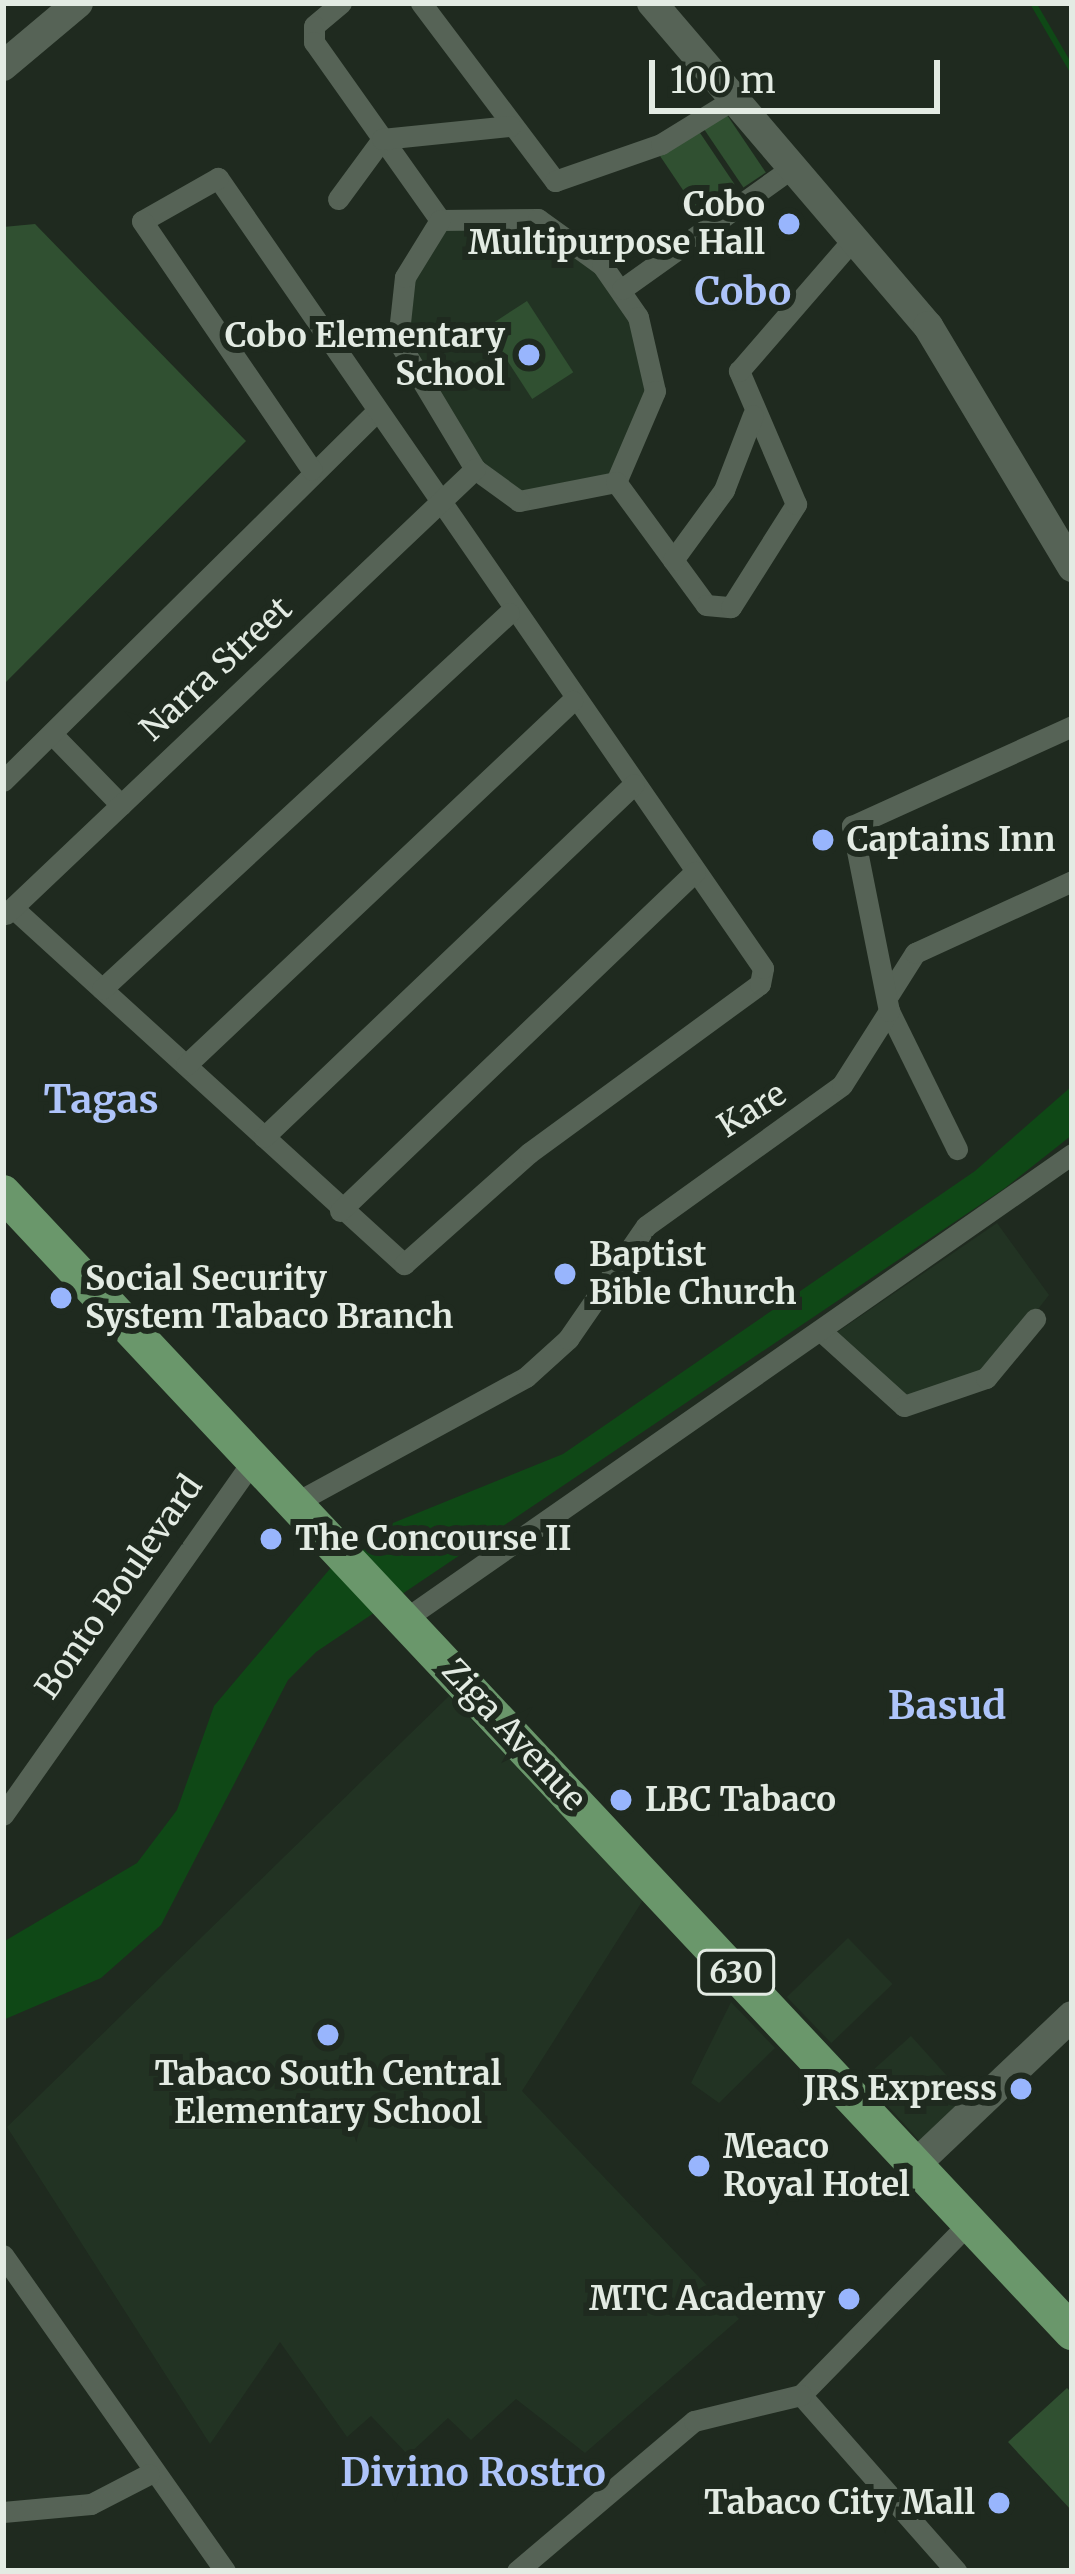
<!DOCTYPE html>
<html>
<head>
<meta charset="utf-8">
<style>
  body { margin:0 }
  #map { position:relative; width:1075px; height:2574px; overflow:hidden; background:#1f2a1f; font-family:Merriweather,serif }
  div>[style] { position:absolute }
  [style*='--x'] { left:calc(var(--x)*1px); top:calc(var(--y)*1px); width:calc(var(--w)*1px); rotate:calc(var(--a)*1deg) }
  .built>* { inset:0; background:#223323; transform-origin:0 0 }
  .green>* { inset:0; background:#305031; transform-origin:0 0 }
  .water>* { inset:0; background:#0f4816 }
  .stream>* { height:6px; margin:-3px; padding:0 3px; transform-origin:3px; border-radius:3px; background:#0f4816 }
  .street>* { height:21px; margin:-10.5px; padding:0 10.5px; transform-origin:10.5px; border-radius:10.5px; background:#566356 }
  .secondary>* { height:30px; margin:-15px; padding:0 15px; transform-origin:15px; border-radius:15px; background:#566356 }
  .primary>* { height:36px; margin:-18px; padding:0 18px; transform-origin:18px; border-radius:18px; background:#6a976b }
  .dots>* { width:33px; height:33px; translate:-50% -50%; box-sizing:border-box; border:6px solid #1f2a1f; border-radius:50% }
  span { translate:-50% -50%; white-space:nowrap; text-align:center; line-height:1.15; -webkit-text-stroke:12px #1f2a1f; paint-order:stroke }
  .shield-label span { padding:3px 9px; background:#1f2a1f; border:3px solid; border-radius:9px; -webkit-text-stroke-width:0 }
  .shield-label { font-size:30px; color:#e3ebe3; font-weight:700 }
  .poi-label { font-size:33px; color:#e3ebe3; font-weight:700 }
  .right { translate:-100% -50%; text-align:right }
  .left { translate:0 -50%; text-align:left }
  .street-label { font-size:33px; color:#e3ebe3 }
  .quarter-label { font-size:39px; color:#aec4fa; font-weight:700 }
  .frame { position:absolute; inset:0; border:6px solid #e3ebe3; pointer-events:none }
  .scale { position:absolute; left:649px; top:60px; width:291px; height:54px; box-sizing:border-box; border:6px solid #e3ebe3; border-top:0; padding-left:15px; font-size:36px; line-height:42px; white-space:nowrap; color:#e3ebe3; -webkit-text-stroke:9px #1f2a1f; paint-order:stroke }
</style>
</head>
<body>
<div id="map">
  <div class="built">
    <i style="clip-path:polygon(542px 227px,591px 260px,637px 327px,646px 389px,618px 474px,518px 494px,475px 459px,425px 382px,406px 319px,418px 260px,444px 229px)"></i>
    <i style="clip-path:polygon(997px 1223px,1049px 1295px,995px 1365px,900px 1402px,833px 1335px)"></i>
    <i style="clip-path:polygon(449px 1696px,643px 1900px,522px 2091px,739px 2319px,585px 2453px,516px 2399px,471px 2440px,448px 2418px,408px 2455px,371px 2416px,347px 2437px,280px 2342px,210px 2444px,7px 2127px)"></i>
    <i style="left:848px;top:1938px;width:64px;height:85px;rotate:46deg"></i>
    <i style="clip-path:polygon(731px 2002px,775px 2048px,719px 2103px,691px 2083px)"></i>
    <i style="left:911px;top:2036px;width:85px;height:64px;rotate:48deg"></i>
  </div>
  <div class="green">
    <i style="left:725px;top:112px;width:73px;height:27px;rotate:56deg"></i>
    <i style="left:696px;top:127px;width:72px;height:46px;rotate:56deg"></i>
    <i style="clip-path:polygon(35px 224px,246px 441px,3px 685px,3px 227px)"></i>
    <i style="left:527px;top:301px;width:85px;height:49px;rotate:57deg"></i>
    <i style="clip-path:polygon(1067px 2388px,1072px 2393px,1072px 2511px,1008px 2442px)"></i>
  </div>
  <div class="water">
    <i style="clip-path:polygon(1072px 1086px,1072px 1135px,1005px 1188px,316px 1652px,288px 1680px,161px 1925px,101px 1978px,3px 2020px,3px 1942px,137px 1863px,177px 1810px,214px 1706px,356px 1538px,563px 1454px,975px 1171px)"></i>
  </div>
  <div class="stream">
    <i style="--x:1033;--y:3;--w:78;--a:59.8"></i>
  </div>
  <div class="street">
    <i style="--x:341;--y:3;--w:35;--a:140"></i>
    <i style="--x:314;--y:26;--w:16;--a:90"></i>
    <i style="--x:314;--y:42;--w:218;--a:54.7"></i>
    <i style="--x:440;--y:220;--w:98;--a:-0.6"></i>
    <i style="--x:538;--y:219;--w:79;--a:35.7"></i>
    <i style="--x:602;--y:265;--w:63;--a:55.3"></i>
    <i style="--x:638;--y:317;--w:76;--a:77.1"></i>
    <i style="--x:655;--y:391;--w:99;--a:113.2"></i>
    <i style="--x:616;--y:482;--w:99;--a:168.9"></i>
    <i style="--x:519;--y:501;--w:54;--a:-144"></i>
    <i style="--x:475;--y:469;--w:149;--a:-121"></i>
    <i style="--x:398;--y:341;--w:64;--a:-83.8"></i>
    <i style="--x:405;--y:277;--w:67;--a:-58.4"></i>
    <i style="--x:421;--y:3;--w:223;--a:53"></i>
    <i style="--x:555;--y:181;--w:112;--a:-19.2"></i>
    <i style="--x:661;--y:144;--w:86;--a:-31.7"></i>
    <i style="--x:338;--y:199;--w:74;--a:-53.7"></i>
    <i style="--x:382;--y:139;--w:129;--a:-5.8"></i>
    <i style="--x:622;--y:289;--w:205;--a:-35.5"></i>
    <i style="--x:616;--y:482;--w:152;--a:53.8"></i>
    <i style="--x:706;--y:605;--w:25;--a:5"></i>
    <i style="--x:731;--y:607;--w:122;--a:-57.7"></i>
    <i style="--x:796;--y:504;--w:145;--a:-113.2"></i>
    <i style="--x:739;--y:371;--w:169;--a:-49.1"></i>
    <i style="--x:673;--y:560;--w:87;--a:-53.9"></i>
    <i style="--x:724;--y:490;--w:80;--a:-68.9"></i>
    <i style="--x:52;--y:734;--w:99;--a:45.8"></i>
    <i style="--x:3;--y:781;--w:525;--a:-44.69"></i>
    <i style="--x:13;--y:908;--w:529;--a:42.32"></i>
    <i style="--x:404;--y:1264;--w:167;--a:-41.6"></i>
    <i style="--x:529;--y:1153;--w:286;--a:-36.2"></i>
    <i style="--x:760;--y:984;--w:16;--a:-79"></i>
    <i style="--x:763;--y:968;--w:960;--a:-124.6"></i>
    <i style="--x:218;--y:178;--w:87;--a:150.5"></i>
    <i style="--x:142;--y:221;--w:301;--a:55.7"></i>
    <i style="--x:6;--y:914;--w:647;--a:-43.5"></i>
    <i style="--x:102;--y:989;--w:554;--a:-42.73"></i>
    <i style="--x:889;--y:994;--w:49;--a:-57.6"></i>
    <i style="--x:915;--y:953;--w:173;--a:-24.6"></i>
    <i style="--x:889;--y:1011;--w:154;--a:63.8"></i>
    <i style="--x:186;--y:1065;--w:531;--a:-43.32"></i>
    <i style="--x:264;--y:1137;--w:511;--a:-43.65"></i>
    <i style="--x:340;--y:1211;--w:491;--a:-43.7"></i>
    <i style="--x:822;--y:1332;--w:110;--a:42.1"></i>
    <i style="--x:904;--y:1406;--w:87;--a:-18.9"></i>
    <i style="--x:986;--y:1378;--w:77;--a:-50.3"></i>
    <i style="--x:295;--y:1503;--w:263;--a:-28.6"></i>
    <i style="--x:526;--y:1377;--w:57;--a:-42.1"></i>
    <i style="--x:568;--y:1339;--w:137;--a:-55.4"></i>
    <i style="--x:646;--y:1226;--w:241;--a:-35.7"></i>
    <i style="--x:842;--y:1085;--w:88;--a:-57.6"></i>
    <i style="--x:889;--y:1011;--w:189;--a:-101.3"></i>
    <i style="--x:852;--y:826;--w:242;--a:-24.4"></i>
    <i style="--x:405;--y:1619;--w:813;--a:-34.88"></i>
    <i style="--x:3;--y:1815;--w:434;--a:-54.8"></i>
    <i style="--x:3;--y:2255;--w:386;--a:54.9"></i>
    <i style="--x:801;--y:2395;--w:240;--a:-45.7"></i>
    <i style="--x:801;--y:2395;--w:235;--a:48.6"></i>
    <i style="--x:3;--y:2512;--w:88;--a:-5.2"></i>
    <i style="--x:91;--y:2504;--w:65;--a:-27.3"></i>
    <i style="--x:517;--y:2571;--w:232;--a:-40.3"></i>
    <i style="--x:694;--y:2421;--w:110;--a:-13.7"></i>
  </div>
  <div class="secondary">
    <i style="--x:652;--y:3;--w:425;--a:49.5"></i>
    <i style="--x:928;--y:326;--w:281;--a:59.1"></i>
    <i style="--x:3;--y:66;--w:98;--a:-40"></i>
    <i style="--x:915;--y:2165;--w:216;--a:-43.5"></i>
  </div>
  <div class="primary">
    <i style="--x:3;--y:1193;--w:1562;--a:46.82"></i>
  </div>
  <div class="dots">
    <i style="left:789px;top:224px;background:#98b5fd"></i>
    <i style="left:529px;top:355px;background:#98b5fd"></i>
    <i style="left:823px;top:840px;background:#98b5fd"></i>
    <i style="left:565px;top:1274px;background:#98b5fd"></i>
    <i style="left:61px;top:1298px;background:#98b5fd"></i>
    <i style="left:271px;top:1539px;background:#98b5fd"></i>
    <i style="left:621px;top:1800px;background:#98b5fd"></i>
    <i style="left:328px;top:2035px;background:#98b5fd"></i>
    <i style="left:1021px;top:2089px;background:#98b5fd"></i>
    <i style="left:699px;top:2166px;background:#98b5fd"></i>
    <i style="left:849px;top:2299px;background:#98b5fd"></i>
    <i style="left:999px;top:2503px;background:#98b5fd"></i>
  </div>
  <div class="shield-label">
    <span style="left:736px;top:1972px">630</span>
  </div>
  <div class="poi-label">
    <span class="right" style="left:765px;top:224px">Cobo<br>Multipurpose Hall</span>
    <span class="right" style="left:505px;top:355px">Cobo Elementary<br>School</span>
    <span class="left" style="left:847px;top:840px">Captains Inn</span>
    <span class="left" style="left:589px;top:1274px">Baptist<br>Bible Church</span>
    <span class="left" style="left:85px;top:1298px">Social Security<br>System Tabaco Branch</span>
    <span class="left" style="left:295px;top:1539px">The Concourse II</span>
    <span class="left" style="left:645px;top:1800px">LBC Tabaco</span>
    <span style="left:328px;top:2093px">Tabaco South Central<br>Elementary School</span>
    <span class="right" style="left:997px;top:2089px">JRS Express</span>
    <span class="left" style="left:723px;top:2166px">Meaco<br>Royal Hotel</span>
    <span class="right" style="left:825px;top:2299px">MTC Academy</span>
    <span class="right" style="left:975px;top:2503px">Tabaco City Mall</span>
  </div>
  <div class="street-label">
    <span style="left:216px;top:669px;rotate:-43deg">Narra Street</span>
    <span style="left:752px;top:1110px;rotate:-32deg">Kare</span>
    <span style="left:119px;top:1587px;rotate:-55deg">Bonto Boulevard</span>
    <span style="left:514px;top:1735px;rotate:47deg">Ziga Avenue</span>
  </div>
  <div class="quarter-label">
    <span style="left:743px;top:292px">Cobo</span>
    <span style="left:101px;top:1100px">Tagas</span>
    <span style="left:947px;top:1706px">Basud</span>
    <span style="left:473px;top:2473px">Divino Rostro</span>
  </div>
  <div class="frame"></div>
  <div class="scale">100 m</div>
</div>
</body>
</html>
